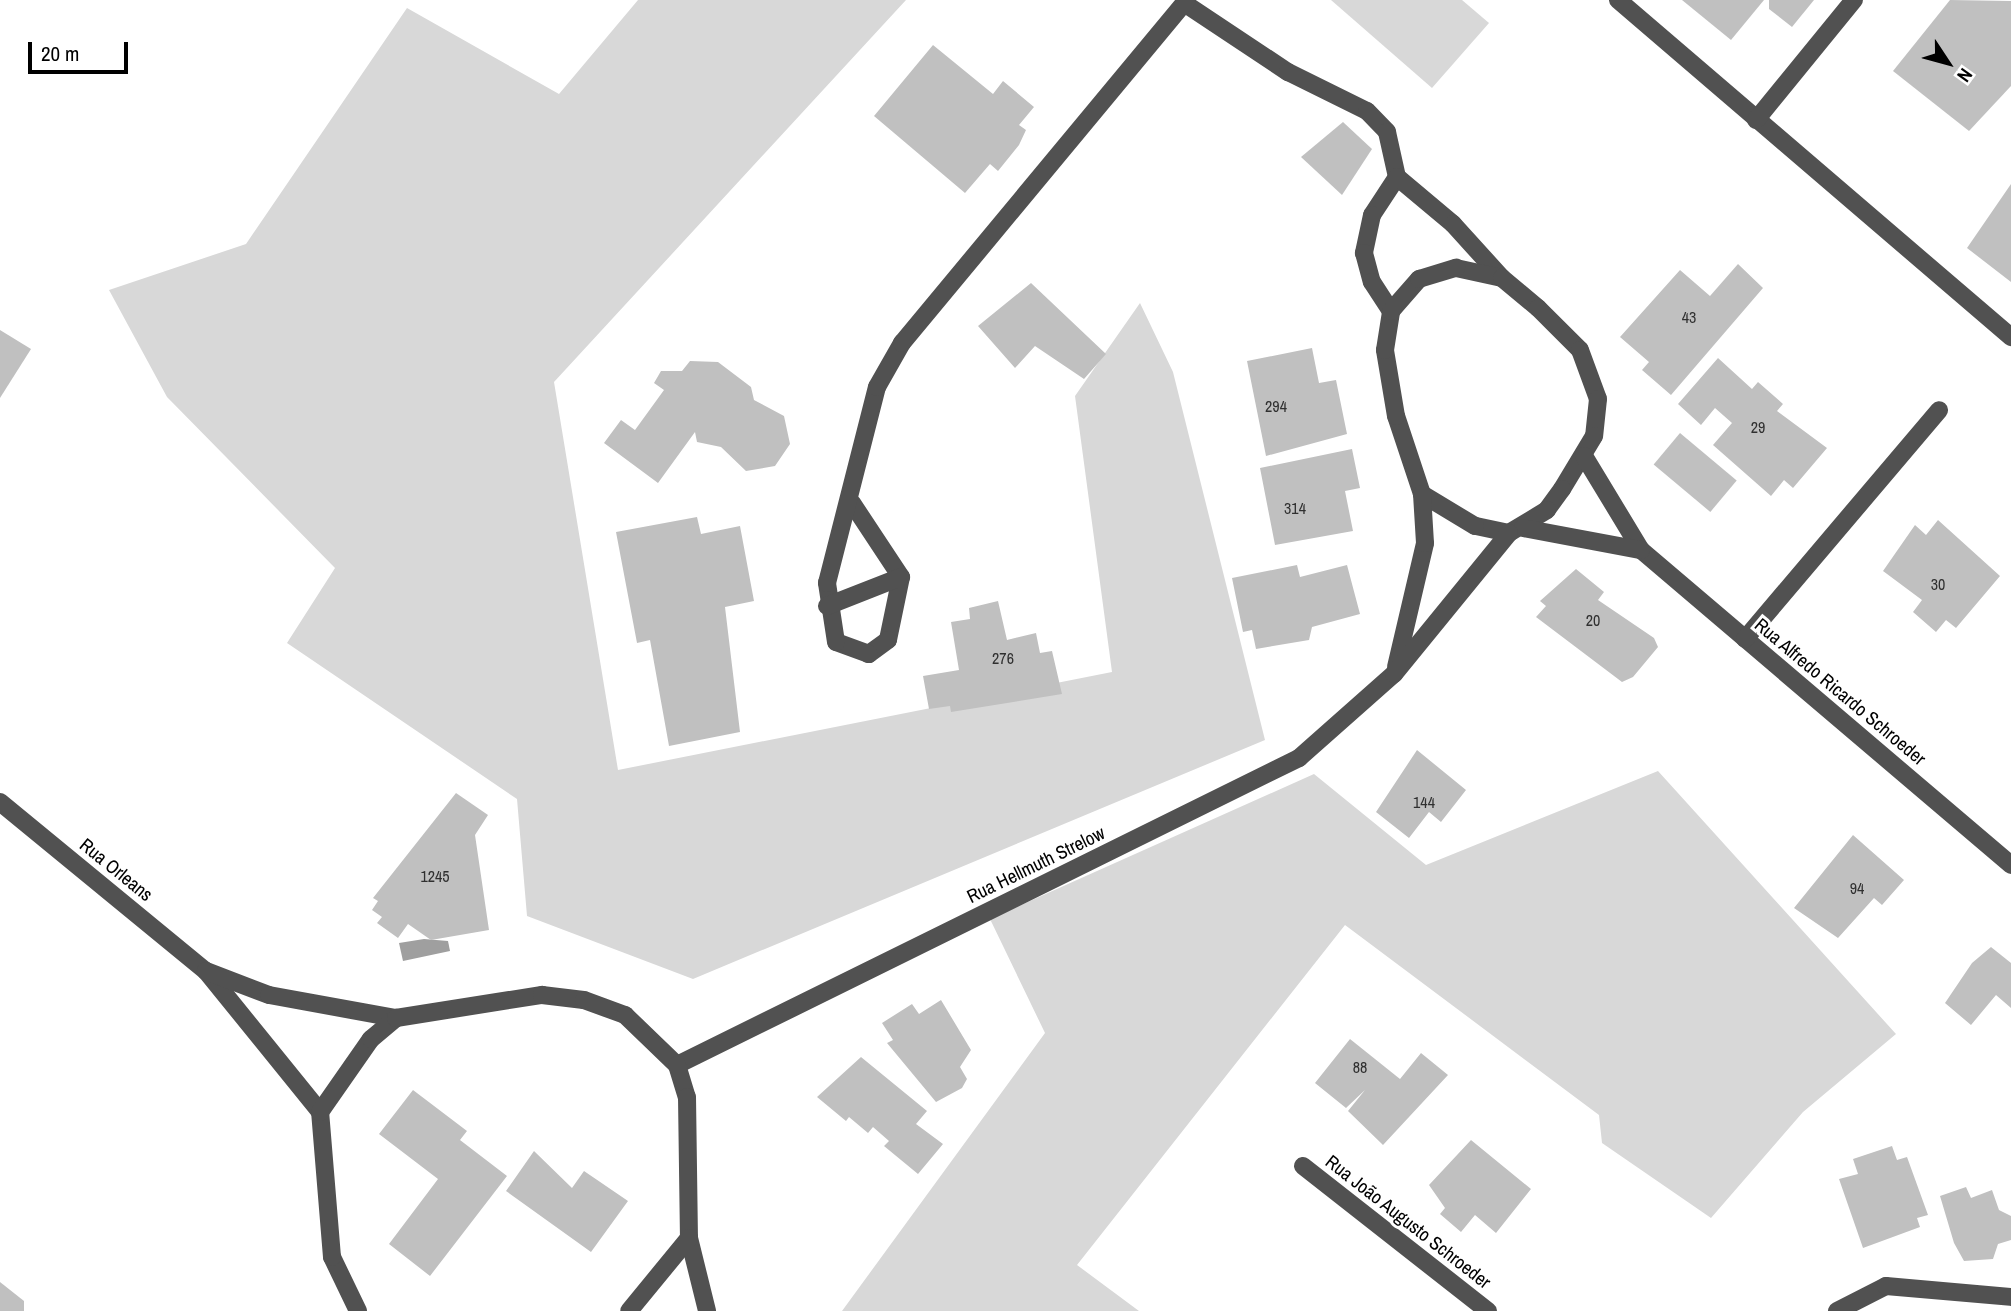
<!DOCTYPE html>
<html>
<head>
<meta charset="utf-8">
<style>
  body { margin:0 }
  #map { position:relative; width:2011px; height:1311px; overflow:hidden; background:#fff; font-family:"Archivo Narrow",sans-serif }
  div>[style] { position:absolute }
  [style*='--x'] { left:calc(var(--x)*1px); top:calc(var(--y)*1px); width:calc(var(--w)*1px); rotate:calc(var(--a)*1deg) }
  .green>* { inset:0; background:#d8d8d8 }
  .water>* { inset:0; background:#9f9f9f }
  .building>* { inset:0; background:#c0c0c0; transform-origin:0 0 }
  .minor>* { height:18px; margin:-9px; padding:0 9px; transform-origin:9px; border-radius:9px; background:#515151 }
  span { translate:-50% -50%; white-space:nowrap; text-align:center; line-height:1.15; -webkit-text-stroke:6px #fff; paint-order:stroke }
  .number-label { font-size:16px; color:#303030 }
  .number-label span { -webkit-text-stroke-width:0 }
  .street-label { font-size:19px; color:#000 }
  .north { position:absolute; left:1913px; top:28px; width:70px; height:70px; -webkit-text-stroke:5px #fff; paint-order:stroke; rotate:126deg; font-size:19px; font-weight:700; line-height:28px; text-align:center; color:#000 }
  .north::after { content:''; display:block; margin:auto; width:24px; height:32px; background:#000; clip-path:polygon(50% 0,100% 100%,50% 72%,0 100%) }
  .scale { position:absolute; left:28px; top:42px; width:100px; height:32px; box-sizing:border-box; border:4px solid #000; border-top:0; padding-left:9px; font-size:21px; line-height:24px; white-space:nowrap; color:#000; -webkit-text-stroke:5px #fff; paint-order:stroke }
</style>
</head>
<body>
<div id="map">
  <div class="green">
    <i style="clip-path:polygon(638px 0,906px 0,554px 382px,618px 770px,1112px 672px,1075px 396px,1140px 303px,1173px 372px,1265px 740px,693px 979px,527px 916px,517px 799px,287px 643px,335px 568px,167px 397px,109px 290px,246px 244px,407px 8px,559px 94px)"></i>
    <i style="clip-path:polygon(1331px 0,1462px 0,1489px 23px,1432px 88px)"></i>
    <i style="clip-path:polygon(1658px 771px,1896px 1034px,1803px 1112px,1711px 1218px,1602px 1143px,1599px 1115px,1345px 925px,1077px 1265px,1139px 1311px,842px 1311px,1045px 1033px,990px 919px,1314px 774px,1426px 865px)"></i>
  </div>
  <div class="water">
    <i style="clip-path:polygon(424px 939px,448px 941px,450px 951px,403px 961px,399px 943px)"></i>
  </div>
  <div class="building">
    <i style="clip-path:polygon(1682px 0,1764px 0,1731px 40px)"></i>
    <i style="clip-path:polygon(1769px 0,1814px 0,1792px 27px,1769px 9px)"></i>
    <i style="clip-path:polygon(1950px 0,2011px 1px,2011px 86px,1969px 131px,1893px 71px)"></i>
    <i style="clip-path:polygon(933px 45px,993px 94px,1003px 81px,1034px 107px,1019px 125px,1026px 130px,1019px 145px,998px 171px,990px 164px,965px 193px,874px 116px)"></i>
    <i style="clip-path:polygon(1343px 122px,1372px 149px,1342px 195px,1301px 157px)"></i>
    <i style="clip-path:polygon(2011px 184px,2011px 282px,1967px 248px)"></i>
    <i style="clip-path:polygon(1738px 264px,1763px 288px,1671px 395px,1642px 370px,1649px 362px,1620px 337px,1680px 270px,1710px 296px)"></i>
    <i style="clip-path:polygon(1031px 283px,1106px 354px,1084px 379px,1035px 346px,1015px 368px,978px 326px)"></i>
    <i style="clip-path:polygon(0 330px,31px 349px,0 398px)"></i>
    <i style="clip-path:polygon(1312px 348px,1319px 383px,1336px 380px,1347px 434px,1266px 456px,1247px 361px)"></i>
    <i style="clip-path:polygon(1718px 358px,1752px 389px,1758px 382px,1783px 404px,1777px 411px,1827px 448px,1793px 488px,1784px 480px,1771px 496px,1713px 445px,1732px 423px,1715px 408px,1701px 425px,1678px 404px)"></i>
    <i style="clip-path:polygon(690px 361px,718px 362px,751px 387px,754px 400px,784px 416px,790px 444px,775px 466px,746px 471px,721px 447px,697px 442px,695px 432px,658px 483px,604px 443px,621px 420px,635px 430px,664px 390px,654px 383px,661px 371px,682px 371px)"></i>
    <i style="left:1680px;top:433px;width:74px;height:41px;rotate:40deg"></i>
    <i style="clip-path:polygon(1352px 449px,1360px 488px,1345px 491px,1353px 531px,1275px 545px,1260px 468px)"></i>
    <i style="clip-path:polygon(697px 517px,701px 534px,740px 526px,754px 601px,725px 607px,740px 732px,669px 746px,650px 640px,637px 643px,616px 532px)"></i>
    <i style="clip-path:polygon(1938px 520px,2000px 576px,1956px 628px,1946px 620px,1936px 632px,1913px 612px,1922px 600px,1883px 571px,1915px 525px,1926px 535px)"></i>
    <i style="clip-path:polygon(1297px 565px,1300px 577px,1347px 565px,1360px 614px,1312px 627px,1309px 640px,1256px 649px,1252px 630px,1243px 632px,1232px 578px)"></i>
    <i style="clip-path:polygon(1576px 569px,1604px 592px,1598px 600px,1654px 638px,1658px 647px,1633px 677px,1622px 682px,1536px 617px,1546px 606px,1540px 601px)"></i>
    <i style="clip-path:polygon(998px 601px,1007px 640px,1036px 633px,1040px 653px,1052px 651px,1062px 694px,951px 712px,950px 706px,929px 709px,923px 676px,959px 670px,951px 622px,970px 619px,969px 608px)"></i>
    <i style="clip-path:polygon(1417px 750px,1466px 790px,1441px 822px,1429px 812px,1409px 838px,1376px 812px)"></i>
    <i style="clip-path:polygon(456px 793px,488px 815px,475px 835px,489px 930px,431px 940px,408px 924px,398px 938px,377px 923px,382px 917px,372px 910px,378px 901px,373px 898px)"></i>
    <i style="clip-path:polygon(1853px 835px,1904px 880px,1882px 905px,1874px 898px,1838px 938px,1794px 908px)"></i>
    <i style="clip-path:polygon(1991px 947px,2011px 963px,2011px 1008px,1996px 995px,1971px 1025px,1945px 1003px,1972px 963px)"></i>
    <i style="clip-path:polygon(941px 1000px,971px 1050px,960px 1067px,967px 1079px,962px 1088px,936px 1102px,887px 1043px,893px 1040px,882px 1023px,912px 1004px,919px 1014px)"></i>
    <i style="clip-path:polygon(1350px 1039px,1400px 1079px,1421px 1053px,1448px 1075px,1383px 1145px,1348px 1111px,1365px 1090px,1346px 1108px,1315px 1083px)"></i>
    <i style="clip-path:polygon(861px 1057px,927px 1111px,916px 1124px,943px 1144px,918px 1174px,884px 1146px,889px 1141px,873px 1127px,868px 1133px,849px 1117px,846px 1121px,817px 1097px)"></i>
    <i style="clip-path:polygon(413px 1090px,467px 1131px,460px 1140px,507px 1176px,430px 1276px,389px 1244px,438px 1179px,379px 1134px)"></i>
    <i style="clip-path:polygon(1471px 1140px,1531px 1189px,1496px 1233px,1475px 1215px,1461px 1232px,1440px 1214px,1445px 1208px,1429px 1185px)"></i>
    <i style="clip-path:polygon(1892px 1146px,1897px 1160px,1907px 1157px,1928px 1215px,1917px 1218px,1920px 1227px,1863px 1248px,1839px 1179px,1858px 1174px,1853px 1159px)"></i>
    <i style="clip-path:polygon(534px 1151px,572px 1188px,584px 1171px,628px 1201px,591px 1252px,506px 1191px)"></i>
    <i style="clip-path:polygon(1966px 1187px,1971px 1198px,1992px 1190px,1999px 1210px,2011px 1216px,2011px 1240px,1998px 1244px,1993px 1259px,1964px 1261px,1954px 1243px,1940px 1196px)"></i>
    <i style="clip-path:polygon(0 1282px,24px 1301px,24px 1311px,0 1311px)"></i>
  </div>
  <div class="minor">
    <i style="--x:1618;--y:0;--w:518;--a:40.61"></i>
    <i style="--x:1184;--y:3;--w:125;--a:33.6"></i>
    <i style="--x:1288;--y:72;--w:88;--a:26.3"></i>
    <i style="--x:1367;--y:111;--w:29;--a:46"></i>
    <i style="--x:1387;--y:132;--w:46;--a:77.5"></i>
    <i style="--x:1397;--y:177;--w:45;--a:123.3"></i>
    <i style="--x:1372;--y:215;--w:39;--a:102"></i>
    <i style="--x:1364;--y:253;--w:30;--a:75"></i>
    <i style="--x:1372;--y:282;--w:35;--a:57"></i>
    <i style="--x:1756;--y:120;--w:155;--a:-50.8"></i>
    <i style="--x:1397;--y:177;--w:73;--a:40"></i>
    <i style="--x:1453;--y:224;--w:73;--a:47.8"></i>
    <i style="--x:1456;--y:268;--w:47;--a:12.3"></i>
    <i style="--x:1502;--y:278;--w:47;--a:39.8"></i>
    <i style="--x:1538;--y:308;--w:59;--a:45"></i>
    <i style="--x:1580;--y:350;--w:52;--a:69.8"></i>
    <i style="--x:1598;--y:399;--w:37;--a:96"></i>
    <i style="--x:1594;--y:436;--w:62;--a:121.1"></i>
    <i style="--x:1562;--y:489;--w:26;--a:126"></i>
    <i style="--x:1547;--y:510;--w:44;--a:148.8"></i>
    <i style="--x:1509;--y:533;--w:35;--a:-168"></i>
    <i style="--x:1475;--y:526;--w:62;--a:-148.9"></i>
    <i style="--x:1422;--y:494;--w:82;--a:-108.4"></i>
    <i style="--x:1396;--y:416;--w:67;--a:-99.5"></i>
    <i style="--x:1385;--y:350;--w:39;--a:-81"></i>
    <i style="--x:1391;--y:311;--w:43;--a:-48.8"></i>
    <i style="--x:1419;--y:279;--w:39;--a:-17"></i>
    <i style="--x:1584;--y:456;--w:110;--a:58.8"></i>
    <i style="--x:1641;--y:550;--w:486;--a:40.4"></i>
    <i style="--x:852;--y:503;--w:89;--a:56.5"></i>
    <i style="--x:901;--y:577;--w:64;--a:101.7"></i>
    <i style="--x:888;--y:640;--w:24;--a:144"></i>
    <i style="--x:869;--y:654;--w:35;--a:-160"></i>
    <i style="--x:836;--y:642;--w:60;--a:-98.7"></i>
    <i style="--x:827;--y:583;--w:202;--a:-75.7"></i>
    <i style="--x:877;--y:387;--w:51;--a:-60.4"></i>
    <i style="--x:902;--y:343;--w:446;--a:-50.3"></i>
    <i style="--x:1523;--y:528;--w:120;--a:10.6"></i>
    <i style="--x:827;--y:606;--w:79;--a:-21.4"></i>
    <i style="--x:1745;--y:639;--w:300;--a:-49.7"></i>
    <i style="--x:1396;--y:667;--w:127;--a:-76.8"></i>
    <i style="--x:1425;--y:543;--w:49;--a:-93.5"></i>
    <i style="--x:0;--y:802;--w:266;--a:39.4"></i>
    <i style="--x:206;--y:971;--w:181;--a:51"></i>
    <i style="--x:206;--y:971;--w:67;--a:20.9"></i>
    <i style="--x:269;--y:995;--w:129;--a:10.3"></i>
    <i style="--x:677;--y:1065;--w:694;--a:-26.27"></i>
    <i style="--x:1299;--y:758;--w:127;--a:-41.5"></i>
    <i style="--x:1394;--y:674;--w:182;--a:-50.8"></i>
    <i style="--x:1303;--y:1166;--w:235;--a:38.1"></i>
    <i style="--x:689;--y:1238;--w:75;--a:76.1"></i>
    <i style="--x:358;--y:1311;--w:60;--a:-115.7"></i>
    <i style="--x:332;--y:1257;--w:145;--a:-94.7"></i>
    <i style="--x:320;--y:1112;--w:89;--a:-55.1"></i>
    <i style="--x:371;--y:1039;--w:33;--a:-40"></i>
    <i style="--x:396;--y:1018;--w:148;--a:-9"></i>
    <i style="--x:542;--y:995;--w:42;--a:6.8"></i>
    <i style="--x:584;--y:1000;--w:44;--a:20.1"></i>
    <i style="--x:625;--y:1015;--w:72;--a:43.9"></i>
    <i style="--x:677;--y:1065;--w:34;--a:73"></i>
    <i style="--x:687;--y:1097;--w:141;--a:89.2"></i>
    <i style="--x:689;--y:1238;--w:94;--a:129.4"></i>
    <i style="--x:1837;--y:1311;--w:55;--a:-27"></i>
    <i style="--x:1886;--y:1286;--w:125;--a:5"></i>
  </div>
  <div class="number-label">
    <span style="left:1689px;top:317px">43</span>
    <span style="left:1276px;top:406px">294</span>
    <span style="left:1758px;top:427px">29</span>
    <span style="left:1295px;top:508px">314</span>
    <span style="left:1938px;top:584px">30</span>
    <span style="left:1593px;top:620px">20</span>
    <span style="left:1003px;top:658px">276</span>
    <span style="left:1424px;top:802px">144</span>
    <span style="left:435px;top:876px">1245</span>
    <span style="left:1857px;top:888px">94</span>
    <span style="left:1360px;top:1067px">88</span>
  </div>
  <div class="street-label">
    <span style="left:1840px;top:692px;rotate:40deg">Rua Alfredo Ricardo Schroeder</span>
    <span style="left:1036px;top:865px;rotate:-26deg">Rua Hellmuth Strelow</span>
    <span style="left:116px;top:870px;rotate:39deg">Rua Orleans</span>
    <span style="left:1408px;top:1222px;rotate:38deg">Rua João Augusto Schroeder</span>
  </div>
  <div class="north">N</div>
  <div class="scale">20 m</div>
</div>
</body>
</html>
